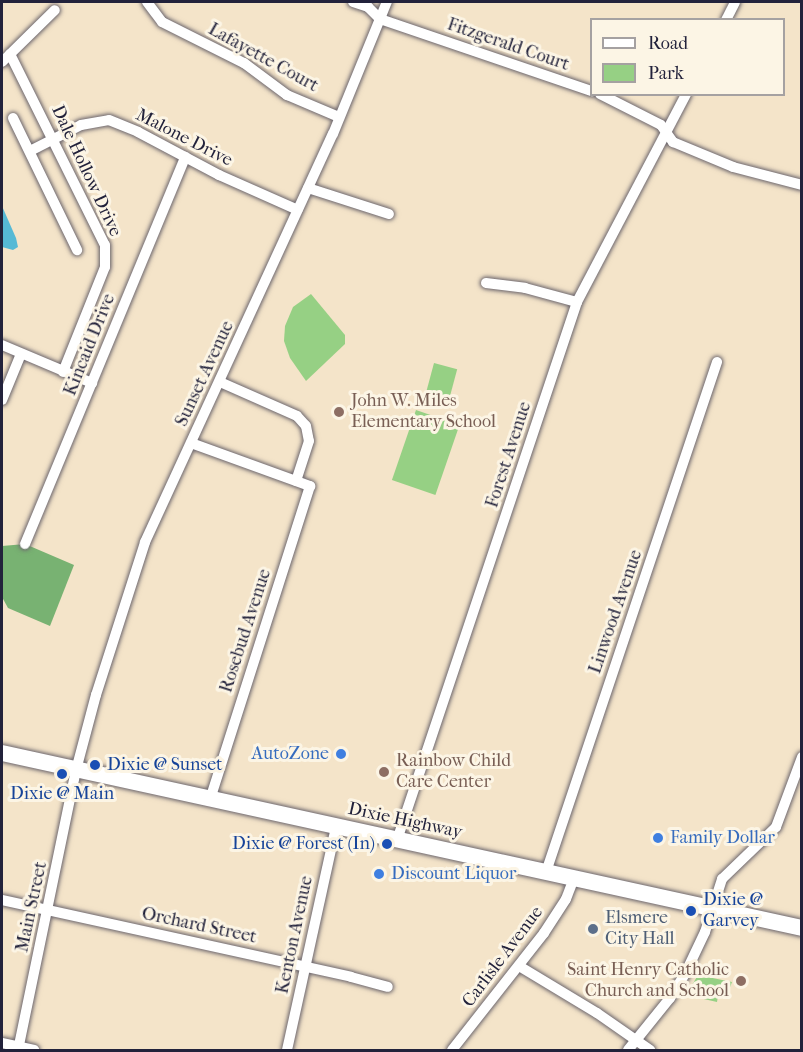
<!DOCTYPE html>
<html>
<head>
<meta charset="utf-8">
<style>
  body { margin:0 }
  #map { position:relative; width:803px; height:1052px; overflow:hidden; background:#f4e4c9; font-family:"IM FELL French Canon",serif }
  div>[style] { position:absolute }
  [style*='--x'] { left:calc(var(--x)*1px); top:calc(var(--y)*1px); width:calc(var(--w)*1px); rotate:calc(var(--a)*1deg) }
  .green>* { inset:0; background:#96d084; transform-origin:0 0 }
  .forest>* { inset:0; background:#78b272 }
  .water>* { inset:0; background:#56b9d5 }
  .roads { filter:drop-shadow(0 0 2px #6c666d) drop-shadow(0 0 2px #6c666d) }
  .minor>* { height:10px; margin:-5px; padding:0 5px; transform-origin:5px; border-radius:5px; background:#fff }
  .primary>* { height:16px; margin:-8px; padding:0 8px; transform-origin:8px; border-radius:8px; background:#fff }
  .dots>* { width:16px; height:16px; translate:-50% -50%; box-sizing:border-box; border:3px solid #fcf5e5; border-radius:50% }
  span { translate:-50% -50%; white-space:nowrap; text-align:center; line-height:1.15; -webkit-text-stroke:6px #fcf5e5; paint-order:stroke }
  .street-label { font-size:18px; color:#22223b }
  .education-label { font-size:18px; color:#785e54 }
  .left { translate:0 -50%; text-align:left }
  .right { translate:-100% -50%; text-align:right }
  .shop-label { font-size:18px; color:#366cbe }
  .transit-label { font-size:18px; color:#164399 }
  .service-label { font-size:18px; color:#4e5e75 }
  .frame { position:absolute; inset:0; border:3px solid #22223b; pointer-events:none }
  .legend { position:absolute; left:590px; top:18px; width:195px; height:78px; box-sizing:border-box; background:#fcf5e5; border:2px solid #a5a1a1; margin:0; padding:8px 10px; list-style:none; font-size:18px; color:#22223b }
  .legend li { display:flex; align-items:center; gap:12px; height:30px }
  .legend b { width:30px; border:2px solid #a5a1a1 }
</style>
</head>
<body>
<div id="map">
  <div class="green">
    <i style="clip-path:polygon(311px 294px,345px 335px,345px 344px,306px 381px,290px 358px,284px 341px,285px 326px,293px 307px)"></i>
    <i style="left:434px;top:363px;width:24px;height:38px;rotate:15deg"></i>
    <i style="left:416px;top:410px;width:46px;height:74px;rotate:19deg"></i>
    <i style="clip-path:polygon(698px 975px,732px 982px,726px 998px,718px 996px,717px 1002px,686px 995px)"></i>
  </div>
  <div class="forest">
    <i style="clip-path:polygon(25px 544px,74px 565px,50px 626px,8px 608px,2px 597px,2px 546px)"></i>
  </div>
  <div class="water">
    <i style="clip-path:polygon(2px 206px,16px 238px,18px 247px,13px 250px,2px 247px)"></i>
  </div>
  <div class="roads">
    <div class="minor">
      <i style="--x:147;--y:2;--w:25;--a:53"></i>
      <i style="--x:162;--y:22;--w:92;--a:26.6"></i>
      <i style="--x:244;--y:63;--w:54;--a:36.7"></i>
      <i style="--x:287;--y:95;--w:56;--a:22.9"></i>
      <i style="--x:353;--y:2;--w:16;--a:18"></i>
      <i style="--x:368;--y:7;--w:17;--a:45"></i>
      <i style="--x:380;--y:19;--w:224;--a:18.8"></i>
      <i style="--x:726;--y:20;--w:20;--a:-63"></i>
      <i style="--x:10;--y:54;--w:213;--a:63.6"></i>
      <i style="--x:105;--y:245;--w:22;--a:90"></i>
      <i style="--x:105;--y:267;--w:113;--a:111.8"></i>
      <i style="--x:2;--y:62;--w:74;--a:-44.5"></i>
      <i style="--x:600;--y:94;--w:68;--a:26.9"></i>
      <i style="--x:661;--y:125;--w:21;--a:55"></i>
      <i style="--x:673;--y:142;--w:65;--a:22.6"></i>
      <i style="--x:733;--y:167;--w:71;--a:14.6"></i>
      <i style="--x:13;--y:118;--w:147;--a:64.1"></i>
      <i style="--x:30;--y:151;--w:57;--a:-27"></i>
      <i style="--x:81;--y:125;--w:28;--a:-10"></i>
      <i style="--x:109;--y:120;--w:31;--a:22"></i>
      <i style="--x:138;--y:132;--w:92;--a:28"></i>
      <i style="--x:219;--y:175;--w:86;--a:23.9"></i>
      <i style="--x:308;--y:188;--w:85;--a:17.8"></i>
      <i style="--x:486;--y:283;--w:39;--a:7"></i>
      <i style="--x:525;--y:288;--w:54;--a:15.1"></i>
      <i style="--x:2;--y:345;--w:98;--a:22.9"></i>
      <i style="--x:220;--y:382;--w:84;--a:23.8"></i>
      <i style="--x:297;--y:416;--w:13;--a:48"></i>
      <i style="--x:306;--y:426;--w:15;--a:79"></i>
      <i style="--x:309;--y:441;--w:42;--a:108"></i>
      <i style="--x:2;--y:400;--w:50;--a:-67.6"></i>
      <i style="--x:191;--y:443;--w:127;--a:19.9"></i>
      <i style="--x:310;--y:486;--w:329;--a:107.7"></i>
      <i style="--x:25;--y:544;--w:419;--a:-67.5"></i>
      <i style="--x:397;--y:840;--w:567;--a:-71.5"></i>
      <i style="--x:577;--y:302;--w:235;--a:-62.3"></i>
      <i style="--x:546;--y:872;--w:538;--a:-71.46"></i>
      <i style="--x:2;--y:900;--w:357;--a:12.4"></i>
      <i style="--x:351;--y:977;--w:38;--a:15"></i>
      <i style="--x:519;--y:966;--w:91;--a:31.1"></i>
      <i style="--x:597;--y:1013;--w:65;--a:34.9"></i>
      <i style="--x:2;--y:1043;--w:33;--a:12"></i>
      <i style="--x:18;--y:1050;--w:286;--a:-78.3"></i>
      <i style="--x:76;--y:770;--w:78;--a:-75.1"></i>
      <i style="--x:96;--y:695;--w:161;--a:-72.2"></i>
      <i style="--x:145;--y:542;--w:449;--a:-65.3"></i>
      <i style="--x:333;--y:134;--w:143;--a:-67.8"></i>
      <i style="--x:287;--y:1050;--w:228;--a:-77.6"></i>
      <i style="--x:452;--y:1050;--w:149;--a:-51.8"></i>
      <i style="--x:544;--y:933;--w:40;--a:-57.1"></i>
      <i style="--x:566;--y:899;--w:22;--a:-69"></i>
      <i style="--x:628;--y:1050;--w:67;--a:-51.1"></i>
      <i style="--x:670;--y:998;--w:31;--a:-58"></i>
      <i style="--x:686;--y:972;--w:44;--a:-64.6"></i>
      <i style="--x:705;--y:932;--w:56;--a:-72.2"></i>
      <i style="--x:722;--y:879;--w:75;--a:-43.9"></i>
      <i style="--x:776;--y:827;--w:75;--a:-69.6"></i>
    </div>
    <div class="primary">
      <i style="--x:2;--y:753;--w:819;--a:12.34"></i>
    </div>
  </div>
  <div class="dots">
    <i style="left:339px;top:412px;background:#8d6e63"></i>
    <i style="left:341px;top:754px;background:#3f7fe0"></i>
    <i style="left:95px;top:765px;background:#1a4fb4"></i>
    <i style="left:384px;top:772px;background:#8d6e63"></i>
    <i style="left:62px;top:774px;background:#1a4fb4"></i>
    <i style="left:658px;top:838px;background:#3f7fe0"></i>
    <i style="left:387px;top:844px;background:#1a4fb4"></i>
    <i style="left:379px;top:874px;background:#3f7fe0"></i>
    <i style="left:691px;top:911px;background:#1a4fb4"></i>
    <i style="left:593px;top:929px;background:#5c6f8a"></i>
    <i style="left:741px;top:981px;background:#8d6e63"></i>
  </div>
  <div class="street-label">
    <span style="left:508px;top:45px;rotate:19deg">Fitzgerald Court</span>
    <span style="left:263px;top:58px;rotate:29deg">Lafayette Court</span>
    <span style="left:184px;top:138px;rotate:27deg">Malone Drive</span>
    <span style="left:86px;top:171px;rotate:65deg">Dale Hollow Drive</span>
    <span style="left:90px;top:345px;rotate:-68deg">Kincaid Drive</span>
    <span style="left:205px;top:374px;rotate:-65deg">Sunset Avenue</span>
    <span style="left:509px;top:455px;rotate:-72deg">Forest Avenue</span>
    <span style="left:616px;top:612px;rotate:-71deg">Linwood Avenue</span>
    <span style="left:246px;top:631px;rotate:-72deg">Rosebud Avenue</span>
    <span style="left:405px;top:821px;rotate:12deg">Dixie Highway</span>
    <span style="left:32px;top:907px;rotate:-78deg">Main Street</span>
    <span style="left:199px;top:926px;rotate:12deg">Orchard Street</span>
    <span style="left:295px;top:935px;rotate:-78deg">Kenton Avenue</span>
    <span style="left:503px;top:957px;rotate:-53deg">Carlisle Avenue</span>
  </div>
  <div class="education-label">
    <span class="left" style="left:351px;top:412px">John W. Miles<br>Elementary School</span>
    <span class="left" style="left:396px;top:772px">Rainbow Child<br>Care Center</span>
    <span class="right" style="left:729px;top:981px">Saint Henry Catholic<br>Church and School</span>
  </div>
  <div class="shop-label">
    <span class="right" style="left:329px;top:754px">AutoZone</span>
    <span class="left" style="left:670px;top:838px">Family Dollar</span>
    <span class="left" style="left:391px;top:874px">Discount Liquor</span>
  </div>
  <div class="transit-label">
    <span class="left" style="left:107px;top:765px">Dixie @ Sunset</span>
    <span style="left:62px;top:794px">Dixie @ Main</span>
    <span class="right" style="left:375px;top:844px">Dixie @ Forest (In)</span>
    <span class="left" style="left:703px;top:911px">Dixie @<br>Garvey</span>
  </div>
  <div class="service-label">
    <span class="left" style="left:605px;top:929px">Elsmere<br>City Hall</span>
  </div>
  <div class="frame"></div>
  <ul class="legend">
  <li><b style="height:8px;background:#fff"></b>Road</li>
  <li><b style="height:16px;background:#96d084"></b>Park</li>
  </ul>
</div>
</body>
</html>
